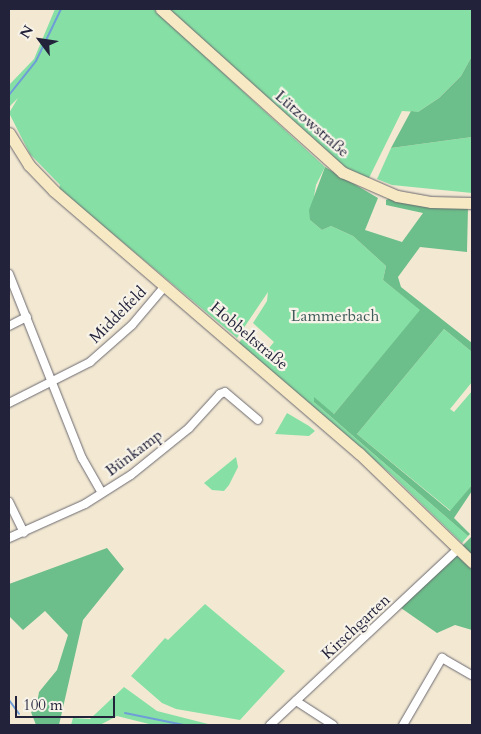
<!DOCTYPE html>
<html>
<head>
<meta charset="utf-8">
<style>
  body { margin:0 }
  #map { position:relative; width:481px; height:734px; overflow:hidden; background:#f3e9d3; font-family:Cardo,serif }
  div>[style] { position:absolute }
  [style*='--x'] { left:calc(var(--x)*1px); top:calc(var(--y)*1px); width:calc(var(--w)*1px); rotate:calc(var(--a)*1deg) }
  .green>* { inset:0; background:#86e0a5 }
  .forest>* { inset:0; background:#6cbe8a }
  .stream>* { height:2px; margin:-1px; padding:0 1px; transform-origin:1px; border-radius:1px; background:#6e9dd7 }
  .roads { filter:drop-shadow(0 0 1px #6b6870) drop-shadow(0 0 1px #6b6870) }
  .street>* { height:8px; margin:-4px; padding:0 4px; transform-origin:4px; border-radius:4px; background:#fff }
  .secondary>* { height:11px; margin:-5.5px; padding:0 5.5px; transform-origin:5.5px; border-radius:5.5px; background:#f7e9c3 }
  span { translate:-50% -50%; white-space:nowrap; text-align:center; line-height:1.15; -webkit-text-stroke:4.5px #f7f3e8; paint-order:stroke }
  .street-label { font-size:16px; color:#22223b }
  .park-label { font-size:16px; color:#405b5b }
  .frame { position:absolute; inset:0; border:10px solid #22223b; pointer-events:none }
  .north { position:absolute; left:15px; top:15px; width:50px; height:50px; -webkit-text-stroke:4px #f7f3e8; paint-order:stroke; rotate:301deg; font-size:14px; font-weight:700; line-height:20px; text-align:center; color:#22223b }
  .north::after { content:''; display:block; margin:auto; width:18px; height:22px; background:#22223b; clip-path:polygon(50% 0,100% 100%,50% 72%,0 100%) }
  .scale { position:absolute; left:15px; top:696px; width:100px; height:22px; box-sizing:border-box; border:2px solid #22223b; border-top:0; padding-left:6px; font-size:15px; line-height:18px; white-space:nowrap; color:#22223b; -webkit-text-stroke:4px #f7f3e8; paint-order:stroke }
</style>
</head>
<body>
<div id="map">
  <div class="green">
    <i style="clip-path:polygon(55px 9px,154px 9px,325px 167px,316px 185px,310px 220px,322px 230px,331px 226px,353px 236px,386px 266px,383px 280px,421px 310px,334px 414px,314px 402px,468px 536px,462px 543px,392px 475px,238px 344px,244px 336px,265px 353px,274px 342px,253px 323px,267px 301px,268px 292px,237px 338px,59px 189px,60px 185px,30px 154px,9px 113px,18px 98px,9px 107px,9px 85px,34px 59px)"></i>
    <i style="clip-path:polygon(166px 9px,472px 9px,472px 56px,461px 76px,439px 98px,418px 112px,402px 111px,368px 180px,344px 168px)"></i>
    <i style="clip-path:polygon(472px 137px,472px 193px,392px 185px,377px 179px,391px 148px)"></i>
    <i style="clip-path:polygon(444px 329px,472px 352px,472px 382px,450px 409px,454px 412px,472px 391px,472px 485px,451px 511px,357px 434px)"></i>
    <i style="clip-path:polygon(287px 413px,309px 426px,315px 431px,309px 436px,275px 434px)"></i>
    <i style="clip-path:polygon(236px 457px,238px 467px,229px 485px,224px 491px,212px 490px,204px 483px)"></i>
    <i style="clip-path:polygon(205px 604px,285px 671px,240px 720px,176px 709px,162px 703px,131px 676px,165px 638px,168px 640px)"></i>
    <i style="clip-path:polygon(124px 687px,157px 711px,212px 725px,153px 725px,117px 716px,100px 725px,71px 725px,73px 718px,90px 719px)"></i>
  </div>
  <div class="forest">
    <i style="clip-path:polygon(472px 56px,472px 137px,391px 148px,411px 111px,418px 112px,439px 98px,461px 76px)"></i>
    <i style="clip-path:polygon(325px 167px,378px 198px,365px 230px,402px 242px,423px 213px,386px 205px,386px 200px,392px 197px,468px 207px,467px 252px,420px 247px,398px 277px,401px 287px,472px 343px,472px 352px,444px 329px,357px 434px,450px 511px,472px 485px,472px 491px,454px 518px,470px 534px,468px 536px,314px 402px,314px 397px,334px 414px,420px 310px,383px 280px,386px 266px,353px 236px,331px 226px,322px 230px,310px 220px,309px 210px)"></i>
    <i style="clip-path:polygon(472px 536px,472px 630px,455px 625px,437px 633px,401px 608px)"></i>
    <i style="clip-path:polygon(107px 548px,124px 569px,83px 620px,59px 725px,36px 725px,31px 712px,36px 709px,39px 692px,57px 670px,68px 635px,45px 611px,23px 630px,9px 616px,9px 584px)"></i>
  </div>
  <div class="stream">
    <i style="--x:9;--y:95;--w:43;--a:-51.5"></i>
    <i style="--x:36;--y:61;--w:58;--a:-64.3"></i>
    <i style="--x:9;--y:700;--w:17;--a:54"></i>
    <i style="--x:125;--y:713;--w:60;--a:11.5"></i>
  </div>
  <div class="roads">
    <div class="street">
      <i style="--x:9;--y:274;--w:198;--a:68.4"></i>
      <i style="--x:82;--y:458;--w:40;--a:60.3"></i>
      <i style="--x:9;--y:326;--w:20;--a:-27"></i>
      <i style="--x:9;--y:403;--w:91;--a:-26.8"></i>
      <i style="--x:90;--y:362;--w:56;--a:-41.4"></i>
      <i style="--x:132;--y:325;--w:51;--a:-49.8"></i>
      <i style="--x:9;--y:502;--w:34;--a:64"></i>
      <i style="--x:9;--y:538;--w:83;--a:-24.1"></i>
      <i style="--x:85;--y:504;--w:54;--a:-32.2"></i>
      <i style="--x:131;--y:475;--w:75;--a:-39"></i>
      <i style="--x:189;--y:428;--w:46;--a:-47.6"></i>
      <i style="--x:220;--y:394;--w:5;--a:-22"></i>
      <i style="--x:225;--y:392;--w:43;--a:40.3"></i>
      <i style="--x:296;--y:701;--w:44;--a:33"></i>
      <i style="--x:270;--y:725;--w:259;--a:-43.1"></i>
      <i style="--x:403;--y:725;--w:78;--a:-59.8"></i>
      <i style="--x:442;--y:658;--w:34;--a:30"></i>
    </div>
    <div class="secondary">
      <i style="--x:161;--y:9;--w:244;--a:42"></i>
      <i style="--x:342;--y:172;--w:60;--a:23.6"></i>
      <i style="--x:397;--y:196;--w:35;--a:10"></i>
      <i style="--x:431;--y:202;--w:41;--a:1.4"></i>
      <i style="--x:9;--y:133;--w:38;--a:58"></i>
      <i style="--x:29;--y:165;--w:36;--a:46"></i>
      <i style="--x:54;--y:191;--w:402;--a:40.7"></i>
      <i style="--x:359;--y:453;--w:157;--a:44"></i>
    </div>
  </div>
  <div class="street-label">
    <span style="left:312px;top:124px;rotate:41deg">Lützowstraße</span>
    <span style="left:118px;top:315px;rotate:-45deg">Middelfeld</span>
    <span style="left:249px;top:336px;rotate:40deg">Hobbeltstraße</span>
    <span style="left:134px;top:453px;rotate:-37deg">Bünkamp</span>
    <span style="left:356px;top:627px;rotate:-43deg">Kirschgarten</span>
  </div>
  <div class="park-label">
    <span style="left:335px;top:316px">Lammerbach</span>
  </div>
  <div class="frame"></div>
  <div class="north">N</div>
  <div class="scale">100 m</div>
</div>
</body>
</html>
